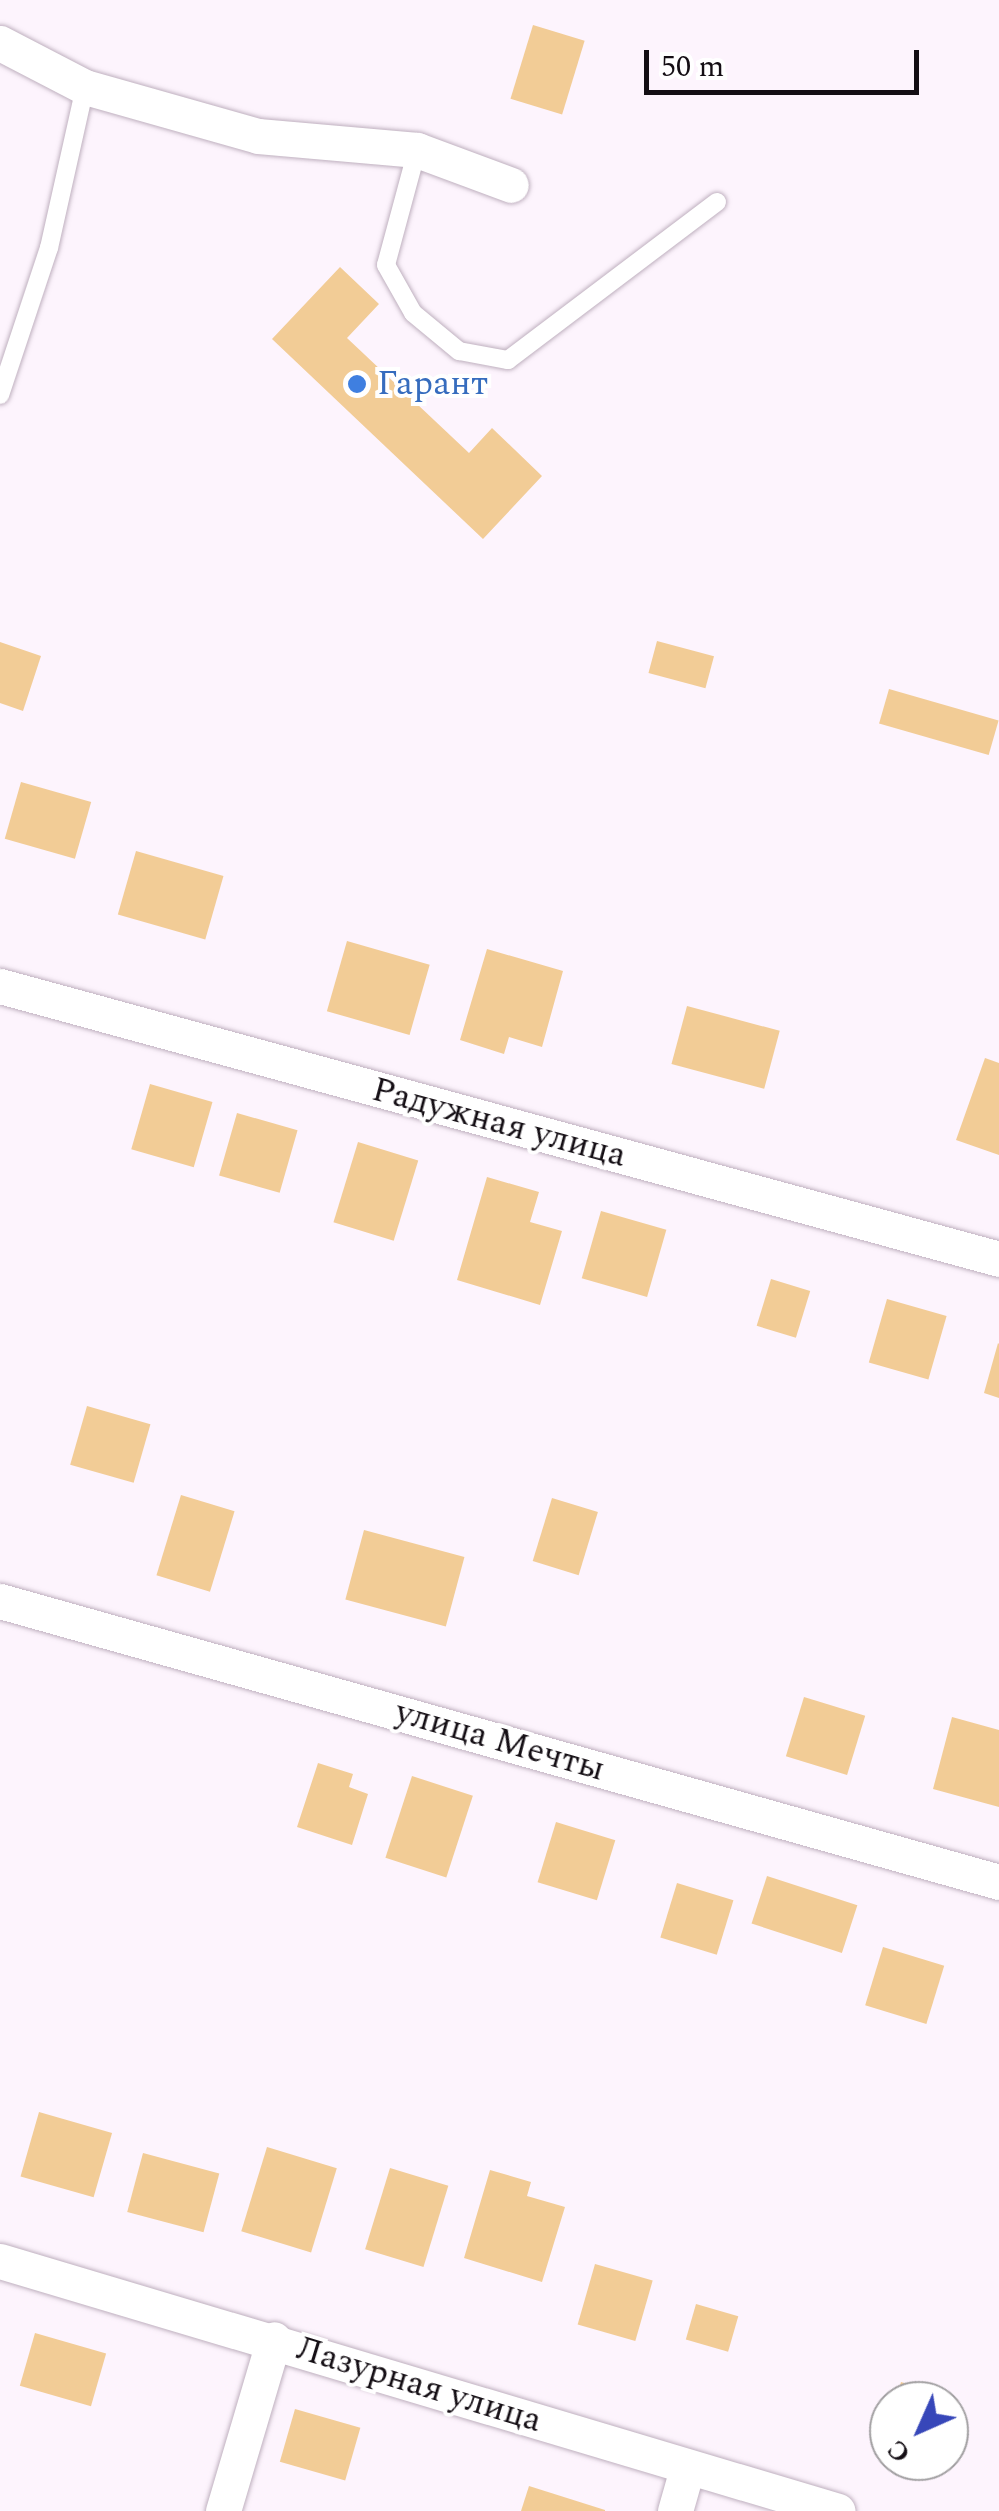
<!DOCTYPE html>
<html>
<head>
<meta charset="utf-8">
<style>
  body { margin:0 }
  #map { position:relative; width:999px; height:2511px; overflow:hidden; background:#fdf4fd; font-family:Spectral,serif }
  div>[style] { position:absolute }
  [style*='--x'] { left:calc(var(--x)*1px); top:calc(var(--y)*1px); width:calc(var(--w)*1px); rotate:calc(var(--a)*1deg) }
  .building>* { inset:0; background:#f2cc96; transform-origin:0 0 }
  .roads { filter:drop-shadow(0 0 2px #bfb0bf) drop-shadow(0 0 2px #bfb0bf) }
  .lane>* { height:18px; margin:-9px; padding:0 9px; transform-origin:9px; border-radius:9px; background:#fff }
  .street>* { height:35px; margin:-17.5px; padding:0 17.5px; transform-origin:17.5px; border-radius:17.5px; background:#fff }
  .dots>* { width:28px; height:28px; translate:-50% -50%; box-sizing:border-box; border:5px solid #fff; border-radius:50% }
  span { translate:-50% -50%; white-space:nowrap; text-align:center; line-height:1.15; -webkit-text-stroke:8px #fff; paint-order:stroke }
  .shop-label { font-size:35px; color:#366cbe }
  .left { translate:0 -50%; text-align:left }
  .street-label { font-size:35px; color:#140e14 }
  .north { position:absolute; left:869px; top:2381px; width:100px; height:100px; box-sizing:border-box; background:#fff; border:2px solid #a19fa1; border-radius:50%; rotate:225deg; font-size:28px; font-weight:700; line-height:40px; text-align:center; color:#140e14 }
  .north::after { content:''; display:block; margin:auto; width:35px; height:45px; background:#3747b9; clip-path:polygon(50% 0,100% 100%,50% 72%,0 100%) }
  .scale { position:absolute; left:644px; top:50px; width:275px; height:45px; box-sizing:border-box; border:5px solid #140e14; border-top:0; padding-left:12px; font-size:30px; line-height:35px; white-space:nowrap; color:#140e14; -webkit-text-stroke:8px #fff; paint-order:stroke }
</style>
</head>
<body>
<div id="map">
  <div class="building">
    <i style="left:533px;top:25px;width:54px;height:77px;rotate:17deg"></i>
    <i style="clip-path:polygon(340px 267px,379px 304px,347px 338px,469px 453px,492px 428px,542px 476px,483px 539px,272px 339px)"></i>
    <i style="left:657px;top:641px;width:59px;height:33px;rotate:15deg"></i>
    <i style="clip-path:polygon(0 642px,41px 656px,23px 711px,0 703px)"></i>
    <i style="left:889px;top:689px;width:114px;height:36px;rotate:16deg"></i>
    <i style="left:21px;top:782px;width:73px;height:59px;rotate:16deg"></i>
    <i style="left:136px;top:851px;width:91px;height:66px;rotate:16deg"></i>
    <i style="left:347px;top:941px;width:86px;height:73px;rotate:16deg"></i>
    <i style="clip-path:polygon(487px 949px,563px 971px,542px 1047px,509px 1037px,504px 1054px,460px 1040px)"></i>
    <i style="left:687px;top:1006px;width:96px;height:60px;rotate:15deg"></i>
    <i style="clip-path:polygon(985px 1058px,999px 1063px,999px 1155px,956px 1140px)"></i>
    <i style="left:150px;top:1084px;width:65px;height:68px;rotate:16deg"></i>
    <i style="left:237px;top:1113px;width:63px;height:65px;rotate:16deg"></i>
    <i style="left:358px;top:1142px;width:63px;height:84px;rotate:17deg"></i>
    <i style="clip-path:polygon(487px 1177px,539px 1192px,530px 1222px,562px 1231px,540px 1305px,457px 1280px)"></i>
    <i style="left:601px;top:1211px;width:68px;height:70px;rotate:16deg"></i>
    <i style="left:771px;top:1279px;width:41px;height:49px;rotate:17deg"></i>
    <i style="left:887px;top:1299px;width:62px;height:66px;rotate:16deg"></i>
    <i style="clip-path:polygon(998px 1343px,999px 1344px,999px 1398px,984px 1393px)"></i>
    <i style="left:87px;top:1406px;width:66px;height:61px;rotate:16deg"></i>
    <i style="left:181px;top:1495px;width:56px;height:84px;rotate:17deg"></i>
    <i style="left:552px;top:1498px;width:48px;height:66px;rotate:17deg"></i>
    <i style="left:364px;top:1530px;width:104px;height:72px;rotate:15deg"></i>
    <i style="left:804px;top:1697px;width:64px;height:62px;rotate:17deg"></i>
    <i style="clip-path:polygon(952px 1717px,999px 1730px,999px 1807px,933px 1789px)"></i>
    <i style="clip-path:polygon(318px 1763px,353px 1774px,349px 1787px,368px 1794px,352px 1845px,297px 1827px)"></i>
    <i style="left:412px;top:1776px;width:64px;height:86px;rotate:18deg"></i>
    <i style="left:556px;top:1822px;width:62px;height:63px;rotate:17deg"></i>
    <i style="left:767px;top:1876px;width:95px;height:50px;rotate:18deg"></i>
    <i style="left:677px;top:1883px;width:59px;height:57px;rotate:17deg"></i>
    <i style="left:883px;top:1947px;width:64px;height:61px;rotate:17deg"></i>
    <i style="left:39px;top:2112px;width:76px;height:67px;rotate:16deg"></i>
    <i style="left:267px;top:2147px;width:73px;height:88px;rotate:17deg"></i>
    <i style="left:143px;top:2153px;width:79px;height:61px;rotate:15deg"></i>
    <i style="left:390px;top:2168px;width:61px;height:85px;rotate:17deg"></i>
    <i style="clip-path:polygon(490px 2170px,531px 2182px,527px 2196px,565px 2207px,542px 2282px,464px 2258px)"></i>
    <i style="left:595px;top:2264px;width:60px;height:63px;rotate:16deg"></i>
    <i style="left:696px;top:2304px;width:44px;height:37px;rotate:16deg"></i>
    <i style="left:35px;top:2333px;width:74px;height:55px;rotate:16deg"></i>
    <i style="clip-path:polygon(901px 2382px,958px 2400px,950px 2419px,949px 2401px,895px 2401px)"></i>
    <i style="left:295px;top:2409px;width:68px;height:55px;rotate:16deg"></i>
    <i style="clip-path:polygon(529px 2486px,605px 2510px,605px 2511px,521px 2511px)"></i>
  </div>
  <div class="roads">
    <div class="lane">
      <i style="--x:417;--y:150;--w:119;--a:105.1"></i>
      <i style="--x:386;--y:265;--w:55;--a:60.6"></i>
      <i style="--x:413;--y:313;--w:60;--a:39.6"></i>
      <i style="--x:459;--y:351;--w:50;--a:10.4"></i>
      <i style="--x:508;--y:360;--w:262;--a:-37.1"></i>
      <i style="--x:0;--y:395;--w:155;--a:-71.6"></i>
      <i style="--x:49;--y:248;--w:165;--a:-77.4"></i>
    </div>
    <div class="street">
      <i style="--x:0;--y:43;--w:96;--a:27.4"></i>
      <i style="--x:85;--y:87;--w:180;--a:15.8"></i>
      <i style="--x:258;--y:136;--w:160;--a:5"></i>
      <i style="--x:417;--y:150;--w:100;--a:20.4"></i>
      <i style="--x:0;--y:986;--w:1036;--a:15.28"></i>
      <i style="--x:0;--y:1601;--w:1038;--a:15.71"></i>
      <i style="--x:0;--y:2261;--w:874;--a:16.61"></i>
      <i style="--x:223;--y:2511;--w:179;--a:-73.5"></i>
      <i style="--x:675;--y:2511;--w:44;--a:-74.1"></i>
    </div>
  </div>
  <div class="dots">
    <i style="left:357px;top:384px;background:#3f7fe0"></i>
  </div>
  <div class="shop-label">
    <span class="left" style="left:377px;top:384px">Гарант</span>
  </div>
  <div class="street-label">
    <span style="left:499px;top:1123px;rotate:15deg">Радужная улица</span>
    <span style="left:500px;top:1741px;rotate:16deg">улица Мечты</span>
    <span style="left:419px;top:2385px;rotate:17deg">Лазурная улица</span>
  </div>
  <div class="north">С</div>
  <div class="scale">50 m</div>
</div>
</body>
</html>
